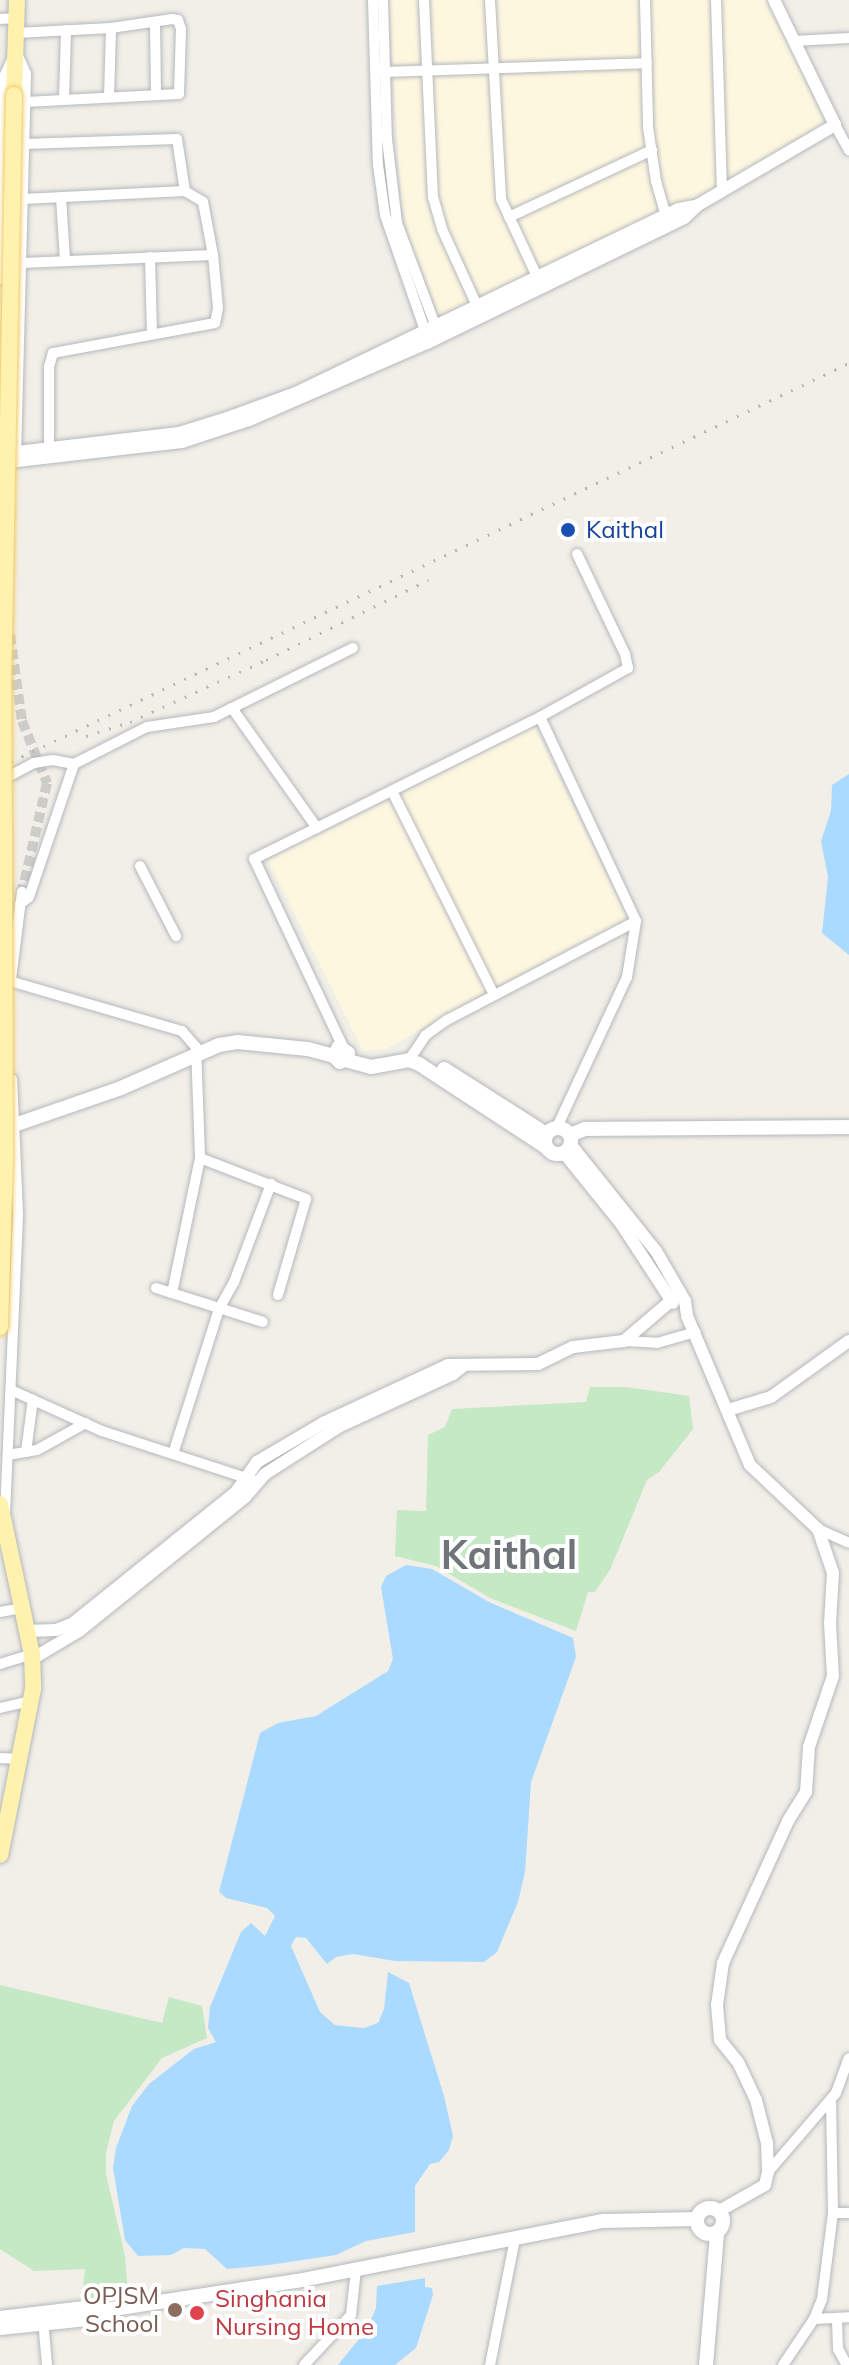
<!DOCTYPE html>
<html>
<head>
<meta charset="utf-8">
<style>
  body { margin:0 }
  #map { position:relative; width:849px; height:2365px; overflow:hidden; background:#f1efe8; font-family:Mulish,sans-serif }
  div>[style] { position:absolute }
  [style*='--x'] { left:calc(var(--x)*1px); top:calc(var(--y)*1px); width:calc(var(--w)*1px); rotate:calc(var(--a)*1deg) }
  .commercial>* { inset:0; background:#fef7e0 }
  .green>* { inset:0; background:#c5e8c5 }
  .water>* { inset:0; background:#aadaff }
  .minor-tunnel>* { height:10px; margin-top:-5px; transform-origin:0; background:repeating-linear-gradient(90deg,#ccccc8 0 10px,transparent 0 15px) }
  .roads { filter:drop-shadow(0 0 2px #b5b8bc) drop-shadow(0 0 2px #b5b8bc) }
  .minor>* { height:10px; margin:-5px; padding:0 5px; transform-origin:5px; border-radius:5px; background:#fff }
  .tertiary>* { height:12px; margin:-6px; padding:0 6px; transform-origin:6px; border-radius:6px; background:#fff }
  .secondary>* { height:14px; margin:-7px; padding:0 7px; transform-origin:7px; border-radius:7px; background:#fff }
  .secondary>.ring { margin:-7px; padding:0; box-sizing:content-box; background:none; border:14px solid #fff; border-radius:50% }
  .primary>* { height:16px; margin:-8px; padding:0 8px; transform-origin:8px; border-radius:8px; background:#fff2af }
  .rail>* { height:3px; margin-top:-1.5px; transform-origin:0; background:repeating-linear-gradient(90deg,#b6b7b8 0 2px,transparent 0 12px) }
  .bridges { filter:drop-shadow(0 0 2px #f2c960) drop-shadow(0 0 2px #f2c960) }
  .primary-bridge>* { height:16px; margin:-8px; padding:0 8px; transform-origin:8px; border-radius:8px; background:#fff2af }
  .dots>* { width:22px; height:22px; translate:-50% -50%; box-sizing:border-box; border:4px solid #fff; border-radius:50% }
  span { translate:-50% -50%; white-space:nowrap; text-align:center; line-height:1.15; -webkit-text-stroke:8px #fff; paint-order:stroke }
  .transit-label { font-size:24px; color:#164399 }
  .left { translate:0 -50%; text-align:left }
  .education-label { font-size:24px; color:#785e54 }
  .right { translate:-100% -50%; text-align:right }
  .health-label { font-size:24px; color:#be3a42 }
  .town-label { font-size:40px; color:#70757a; font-weight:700 }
</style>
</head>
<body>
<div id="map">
  <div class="commercial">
    <i style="clip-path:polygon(389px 0,770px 0,825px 124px,722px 185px,439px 316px,410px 241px,401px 200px)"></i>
    <i style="clip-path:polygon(534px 727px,628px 919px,472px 1000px,386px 1049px,363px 1051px,268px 860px)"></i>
  </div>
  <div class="green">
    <i style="clip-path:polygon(590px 1387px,626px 1387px,689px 1396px,693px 1429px,659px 1472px,647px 1480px,610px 1570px,595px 1592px,588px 1592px,576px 1631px,490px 1598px,436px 1566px,395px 1556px,397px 1510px,426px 1511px,428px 1435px,445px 1427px,452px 1409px,586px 1402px)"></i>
    <i style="clip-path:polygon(0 1985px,162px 2023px,169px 1997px,202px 2006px,207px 2038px,162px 2058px,114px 2121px,106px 2153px,106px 2174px,125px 2256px,128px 2293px,82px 2300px,85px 2269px,34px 2271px,0 2249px)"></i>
  </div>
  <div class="water">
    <i style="clip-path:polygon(849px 774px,849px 955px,822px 933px,828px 877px,821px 841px,831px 811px,832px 785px)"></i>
    <i style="clip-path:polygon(406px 1565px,432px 1569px,489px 1602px,573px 1638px,576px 1657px,531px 1782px,525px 1872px,518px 1902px,497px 1952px,484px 1962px,395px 1961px,353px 1954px,336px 1957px,327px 1964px,306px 1938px,296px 1937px,291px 1946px,320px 2012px,335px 2025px,364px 2028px,378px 2023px,384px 2009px,388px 1972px,409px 1983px,444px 2096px,453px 2136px,449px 2150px,439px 2162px,430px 2164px,415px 2186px,415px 2232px,366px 2241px,336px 2255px,269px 2265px,227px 2269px,205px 2249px,184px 2248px,171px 2255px,138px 2256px,125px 2240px,113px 2168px,116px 2148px,132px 2106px,149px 2084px,172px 2066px,194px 2049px,216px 2042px,208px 2028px,210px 2007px,241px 1932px,251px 1923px,265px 1936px,275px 1916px,267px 1908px,226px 1898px,219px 1892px,260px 1733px,278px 1723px,316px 1716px,388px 1671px,393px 1659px,381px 1587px,386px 1576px)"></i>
    <i style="clip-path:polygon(425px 2278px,425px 2287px,432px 2288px,433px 2295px,416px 2348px,395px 2365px,338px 2365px,367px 2329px,376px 2308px,377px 2286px)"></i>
  </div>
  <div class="minor-tunnel">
    <i style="--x:10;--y:635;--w:87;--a:82.1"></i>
    <i style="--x:22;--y:721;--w:67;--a:68"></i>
    <i style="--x:47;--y:783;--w:112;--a:102.9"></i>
  </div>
  <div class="roads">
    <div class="minor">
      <i style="--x:373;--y:0;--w:165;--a:88.3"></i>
      <i style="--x:378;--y:165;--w:50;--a:82"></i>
      <i style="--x:385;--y:215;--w:128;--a:70.9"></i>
      <i style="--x:383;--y:0;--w:139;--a:88.4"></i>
      <i style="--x:387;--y:139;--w:85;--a:83.2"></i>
      <i style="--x:397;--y:223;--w:114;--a:69.5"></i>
      <i style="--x:424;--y:0;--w:197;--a:87.4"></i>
      <i style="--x:433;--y:197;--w:33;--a:74"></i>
      <i style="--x:442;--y:229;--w:87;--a:65.5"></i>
      <i style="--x:490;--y:0;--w:199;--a:86.8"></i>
      <i style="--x:501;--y:199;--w:90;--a:65.1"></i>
      <i style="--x:645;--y:0;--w:127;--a:88.6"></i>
      <i style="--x:648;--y:127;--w:55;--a:81.6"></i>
      <i style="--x:656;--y:181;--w:41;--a:74.2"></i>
      <i style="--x:716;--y:0;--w:191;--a:88.2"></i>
      <i style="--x:0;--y:19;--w:17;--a:-3"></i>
      <i style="--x:155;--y:22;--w:72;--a:89.2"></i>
      <i style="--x:16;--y:33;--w:95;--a:-3"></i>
      <i style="--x:111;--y:28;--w:62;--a:-8.4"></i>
      <i style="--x:172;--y:19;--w:6;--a:9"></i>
      <i style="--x:178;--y:20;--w:9;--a:72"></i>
      <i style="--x:181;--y:29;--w:65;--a:91.8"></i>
      <i style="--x:179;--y:94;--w:154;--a:177"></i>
      <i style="--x:794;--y:41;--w:55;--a:-3.1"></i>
      <i style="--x:382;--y:72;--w:265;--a:-1.9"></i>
      <i style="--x:109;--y:97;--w:69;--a:-88.3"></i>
      <i style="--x:64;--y:99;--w:69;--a:-88.3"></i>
      <i style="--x:835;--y:125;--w:29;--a:61"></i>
      <i style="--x:24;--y:144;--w:153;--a:-1.9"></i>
      <i style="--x:177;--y:139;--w:53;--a:81.3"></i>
      <i style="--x:61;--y:197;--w:64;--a:86.4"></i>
      <i style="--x:23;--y:199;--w:162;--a:-2.8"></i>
      <i style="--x:185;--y:191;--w:21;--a:31"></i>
      <i style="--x:203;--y:202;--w:54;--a:79.3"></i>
      <i style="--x:509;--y:217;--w:158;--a:-25.1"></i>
      <i style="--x:150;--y:257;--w:77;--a:88.5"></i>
      <i style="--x:22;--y:263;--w:191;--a:-2.4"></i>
      <i style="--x:213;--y:255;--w:53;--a:84.6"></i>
      <i style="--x:218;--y:308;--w:15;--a:101"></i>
      <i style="--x:215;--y:323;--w:165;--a:169.5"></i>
      <i style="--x:53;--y:353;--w:15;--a:106"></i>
      <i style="--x:49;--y:367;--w:86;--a:90"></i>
      <i style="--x:540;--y:717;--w:225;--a:64.8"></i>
      <i style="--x:636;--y:921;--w:57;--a:99.1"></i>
      <i style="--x:627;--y:977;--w:166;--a:115"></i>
      <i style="--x:2;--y:780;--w:36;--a:-28"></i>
      <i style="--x:34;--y:763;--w:19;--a:-9"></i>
      <i style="--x:53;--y:760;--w:21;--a:11"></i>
      <i style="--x:74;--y:764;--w:82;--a:-26.9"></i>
      <i style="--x:147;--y:727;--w:68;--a:-8.5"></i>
      <i style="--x:214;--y:717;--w:20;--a:-27"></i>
      <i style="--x:392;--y:791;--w:228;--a:63.4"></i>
      <i style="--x:317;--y:828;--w:147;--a:-125.3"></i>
      <i style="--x:232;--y:708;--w:135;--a:-26.4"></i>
      <i style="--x:140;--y:866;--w:79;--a:62.8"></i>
      <i style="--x:20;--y:904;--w:11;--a:-38"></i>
      <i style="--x:29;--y:897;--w:140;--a:-71.3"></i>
      <i style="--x:11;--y:979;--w:88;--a:-82.8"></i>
      <i style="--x:6;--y:980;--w:183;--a:16.2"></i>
      <i style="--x:182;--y:1031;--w:21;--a:49"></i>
      <i style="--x:196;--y:1047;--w:111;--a:87.9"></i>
      <i style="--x:200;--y:1158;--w:138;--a:101.7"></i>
      <i style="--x:343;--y:1047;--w:208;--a:-115.3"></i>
      <i style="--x:254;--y:859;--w:319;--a:-26.4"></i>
      <i style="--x:540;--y:717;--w:101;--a:-29.1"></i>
      <i style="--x:628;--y:668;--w:14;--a:-102"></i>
      <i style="--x:625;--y:654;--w:111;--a:-115.6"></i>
      <i style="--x:409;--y:1060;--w:30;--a:-56"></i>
      <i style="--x:426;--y:1035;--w:26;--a:-36"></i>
      <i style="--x:447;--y:1020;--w:213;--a:-27.6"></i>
      <i style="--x:200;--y:1158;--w:114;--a:21.1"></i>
      <i style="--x:306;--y:1199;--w:100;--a:106.3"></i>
      <i style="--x:156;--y:1288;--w:112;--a:17.6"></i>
      <i style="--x:624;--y:1341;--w:33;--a:3"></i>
      <i style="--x:657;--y:1343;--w:40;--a:-16"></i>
      <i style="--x:11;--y:1390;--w:100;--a:24.3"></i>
      <i style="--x:102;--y:1431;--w:159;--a:18"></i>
      <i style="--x:26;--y:1452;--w:53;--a:-82.5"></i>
      <i style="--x:173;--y:1454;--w:152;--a:-72.4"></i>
      <i style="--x:219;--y:1309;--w:31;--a:-61"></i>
      <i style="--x:234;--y:1282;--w:105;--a:-69.3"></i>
      <i style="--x:8;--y:1455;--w:29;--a:-10"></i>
      <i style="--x:37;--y:1450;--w:56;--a:-28.9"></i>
      <i style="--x:5;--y:1514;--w:300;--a:-87.5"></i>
      <i style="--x:18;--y:1214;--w:135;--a:-92.5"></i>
      <i style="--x:818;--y:1529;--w:34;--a:24"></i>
      <i style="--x:0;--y:1612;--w:22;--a:-10"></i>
      <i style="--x:0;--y:1664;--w:34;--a:-17"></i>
      <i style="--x:0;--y:1708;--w:31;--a:-13"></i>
      <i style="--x:0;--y:1758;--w:19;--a:3"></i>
      <i style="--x:768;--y:2172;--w:104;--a:-49.3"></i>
      <i style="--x:836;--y:2093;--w:37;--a:-70"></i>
      <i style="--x:833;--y:2213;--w:16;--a:0"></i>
      <i style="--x:814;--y:2319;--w:35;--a:-3"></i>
      <i style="--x:43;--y:2320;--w:45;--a:84.9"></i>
      <i style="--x:837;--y:2320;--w:29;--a:88"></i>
      <i style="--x:838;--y:2349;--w:18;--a:61"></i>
      <i style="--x:304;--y:2365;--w:69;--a:-46.8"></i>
      <i style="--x:351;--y:2315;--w:45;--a:-83.7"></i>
      <i style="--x:490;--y:2365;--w:128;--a:-78.8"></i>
      <i style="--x:783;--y:2365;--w:55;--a:-56"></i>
      <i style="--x:814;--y:2319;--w:22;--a:-68"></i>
      <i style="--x:822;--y:2299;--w:87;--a:-82.7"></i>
      <i style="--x:833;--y:2213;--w:114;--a:-91"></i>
    </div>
    <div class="tertiary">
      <i style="--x:0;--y:278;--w:203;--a:-88.3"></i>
      <i style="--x:6;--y:75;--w:17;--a:-65"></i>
      <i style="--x:0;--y:454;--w:180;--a:-6.7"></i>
      <i style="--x:179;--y:433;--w:57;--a:-17.5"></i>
      <i style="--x:233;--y:416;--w:67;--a:-20.1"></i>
      <i style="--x:296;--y:393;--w:425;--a:-25.7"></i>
      <i style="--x:679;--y:209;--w:16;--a:-11"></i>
      <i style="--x:15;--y:456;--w:382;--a:-88.5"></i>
      <i style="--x:25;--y:74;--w:20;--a:-114"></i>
      <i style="--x:0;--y:463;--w:183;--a:-6.6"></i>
      <i style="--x:182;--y:442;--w:71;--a:-18.2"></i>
      <i style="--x:249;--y:420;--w:194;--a:-23.4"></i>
      <i style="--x:427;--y:343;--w:286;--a:-25.9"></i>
      <i style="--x:684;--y:218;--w:19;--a:-43"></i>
      <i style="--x:698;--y:205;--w:159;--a:-30.3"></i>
      <i style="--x:835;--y:125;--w:139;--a:-116"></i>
      <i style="--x:571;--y:1145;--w:136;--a:51.3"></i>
      <i style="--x:656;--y:1251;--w:58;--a:59.9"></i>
      <i style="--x:685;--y:1301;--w:15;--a:82"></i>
      <i style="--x:687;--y:1316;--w:162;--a:67.1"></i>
      <i style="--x:750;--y:1465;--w:93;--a:43.3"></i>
      <i style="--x:818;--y:1529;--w:46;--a:71.2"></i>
      <i style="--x:833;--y:1573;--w:50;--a:93.4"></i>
      <i style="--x:830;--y:1623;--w:53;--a:86.8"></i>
      <i style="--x:833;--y:1676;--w:75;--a:108.7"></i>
      <i style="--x:809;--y:1747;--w:45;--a:93.8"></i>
      <i style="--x:806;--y:1792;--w:34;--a:122"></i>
      <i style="--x:788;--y:1821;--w:156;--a:114.6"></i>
      <i style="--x:723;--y:1963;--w:42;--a:98.1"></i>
      <i style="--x:717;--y:2005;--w:35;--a:85"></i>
      <i style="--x:720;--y:2040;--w:28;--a:51"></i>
      <i style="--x:738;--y:2062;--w:42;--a:64.7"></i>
      <i style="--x:756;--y:2100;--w:44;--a:75.7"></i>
      <i style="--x:767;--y:2143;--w:29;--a:88"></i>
      <i style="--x:768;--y:2172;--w:13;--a:103"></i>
      <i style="--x:765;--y:2185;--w:53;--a:150.5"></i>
      <i style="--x:564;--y:1153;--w:92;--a:51.1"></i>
      <i style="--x:622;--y:1225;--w:93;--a:56.8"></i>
      <i style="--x:728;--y:1410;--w:45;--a:-16.8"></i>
      <i style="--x:771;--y:1397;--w:96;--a:-35.7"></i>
      <i style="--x:27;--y:1631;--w:29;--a:-2"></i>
      <i style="--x:56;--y:1630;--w:17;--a:-21"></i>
      <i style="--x:72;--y:1624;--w:211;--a:-38.8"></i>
      <i style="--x:236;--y:1492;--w:37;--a:-55"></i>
      <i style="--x:257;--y:1462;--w:77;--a:-30.6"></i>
      <i style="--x:323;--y:1423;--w:138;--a:-24.9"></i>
      <i style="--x:448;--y:1365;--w:90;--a:-0.6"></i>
      <i style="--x:538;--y:1364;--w:39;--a:-26"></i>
      <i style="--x:573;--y:1347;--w:51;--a:-6.7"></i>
      <i style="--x:624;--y:1341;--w:74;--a:-40.6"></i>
      <i style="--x:32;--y:1659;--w:55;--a:-30.8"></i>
      <i style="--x:79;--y:1631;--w:213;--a:-38.9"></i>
      <i style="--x:245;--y:1497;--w:30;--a:-49"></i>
      <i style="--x:265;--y:1474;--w:89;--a:-32.6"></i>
      <i style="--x:340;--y:1426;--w:124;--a:-24.7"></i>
      <i style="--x:453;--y:1374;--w:11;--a:-38"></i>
    </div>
    <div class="secondary">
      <i style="--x:345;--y:1060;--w:27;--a:15"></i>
      <i style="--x:371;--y:1067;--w:39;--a:-10"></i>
      <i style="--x:409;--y:1060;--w:11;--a:22"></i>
      <i style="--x:419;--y:1064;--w:152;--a:33.2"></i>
      <i style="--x:444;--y:1069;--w:121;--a:32.5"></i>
      <i class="ring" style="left:545px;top:1128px;width:12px;height:12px"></i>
      <i style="--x:0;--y:1130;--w:128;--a:-19.1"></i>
      <i style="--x:121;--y:1088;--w:107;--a:-23.7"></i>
      <i style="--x:219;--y:1045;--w:18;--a:-9"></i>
      <i style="--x:237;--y:1042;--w:71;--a:5.6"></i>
      <i style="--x:308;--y:1049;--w:27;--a:15"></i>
      <i style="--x:334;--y:1056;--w:8;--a:45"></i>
      <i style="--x:340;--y:1062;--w:8;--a:-30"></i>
      <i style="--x:347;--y:1058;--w:5;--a:-79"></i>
      <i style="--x:348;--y:1053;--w:11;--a:-146"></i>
      <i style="--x:339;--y:1047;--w:10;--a:119"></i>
      <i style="--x:570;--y:1135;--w:16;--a:-22"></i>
      <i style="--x:585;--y:1129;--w:264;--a:-0.4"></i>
      <i class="ring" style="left:697px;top:2208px;width:12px;height:12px"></i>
      <i style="--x:0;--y:2318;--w:85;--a:-6.8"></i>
      <i style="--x:84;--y:2308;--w:16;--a:11"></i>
      <i style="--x:100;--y:2311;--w:199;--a:-8.7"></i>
      <i style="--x:297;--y:2281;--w:313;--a:-11.1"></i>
      <i style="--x:604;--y:2221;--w:93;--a:-1.2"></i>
      <i style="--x:0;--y:2328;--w:88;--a:-5.8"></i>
      <i style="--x:88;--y:2319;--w:14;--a:-34"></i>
      <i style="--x:706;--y:2365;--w:132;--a:-85.2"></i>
    </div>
    <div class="primary">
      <i style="--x:14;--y:95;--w:95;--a:-88.2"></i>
      <i style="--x:0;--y:1504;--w:153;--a:78"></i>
      <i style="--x:32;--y:1654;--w:35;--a:88"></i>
      <i style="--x:33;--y:1689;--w:169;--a:101.2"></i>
    </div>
  </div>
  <div class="rail">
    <i style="--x:86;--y:736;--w:46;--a:-17.7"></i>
    <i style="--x:130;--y:722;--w:149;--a:-24.5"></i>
    <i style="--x:266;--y:660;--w:181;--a:-26.3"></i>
    <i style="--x:0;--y:767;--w:940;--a:-25.45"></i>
  </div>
  <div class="bridges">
    <div class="primary-bridge">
      <i style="--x:0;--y:1327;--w:168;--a:-88.3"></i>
      <i style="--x:5;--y:1159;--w:467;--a:-90.2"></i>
      <i style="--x:3;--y:692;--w:597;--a:-88.94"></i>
    </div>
  </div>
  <div class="dots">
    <i style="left:568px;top:530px;background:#1a4fb4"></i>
    <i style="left:175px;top:2310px;background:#8d6e63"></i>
    <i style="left:197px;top:2313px;background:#e0444e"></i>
  </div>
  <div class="transit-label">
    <span class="left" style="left:586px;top:530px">Kaithal</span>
  </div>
  <div class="education-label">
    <span class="right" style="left:159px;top:2310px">OPJSM<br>School</span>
  </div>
  <div class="health-label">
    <span class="left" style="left:215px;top:2313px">Singhania<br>Nursing Home</span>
  </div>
  <div class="town-label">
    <span style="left:509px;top:1554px">Kaithal</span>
  </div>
</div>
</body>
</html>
